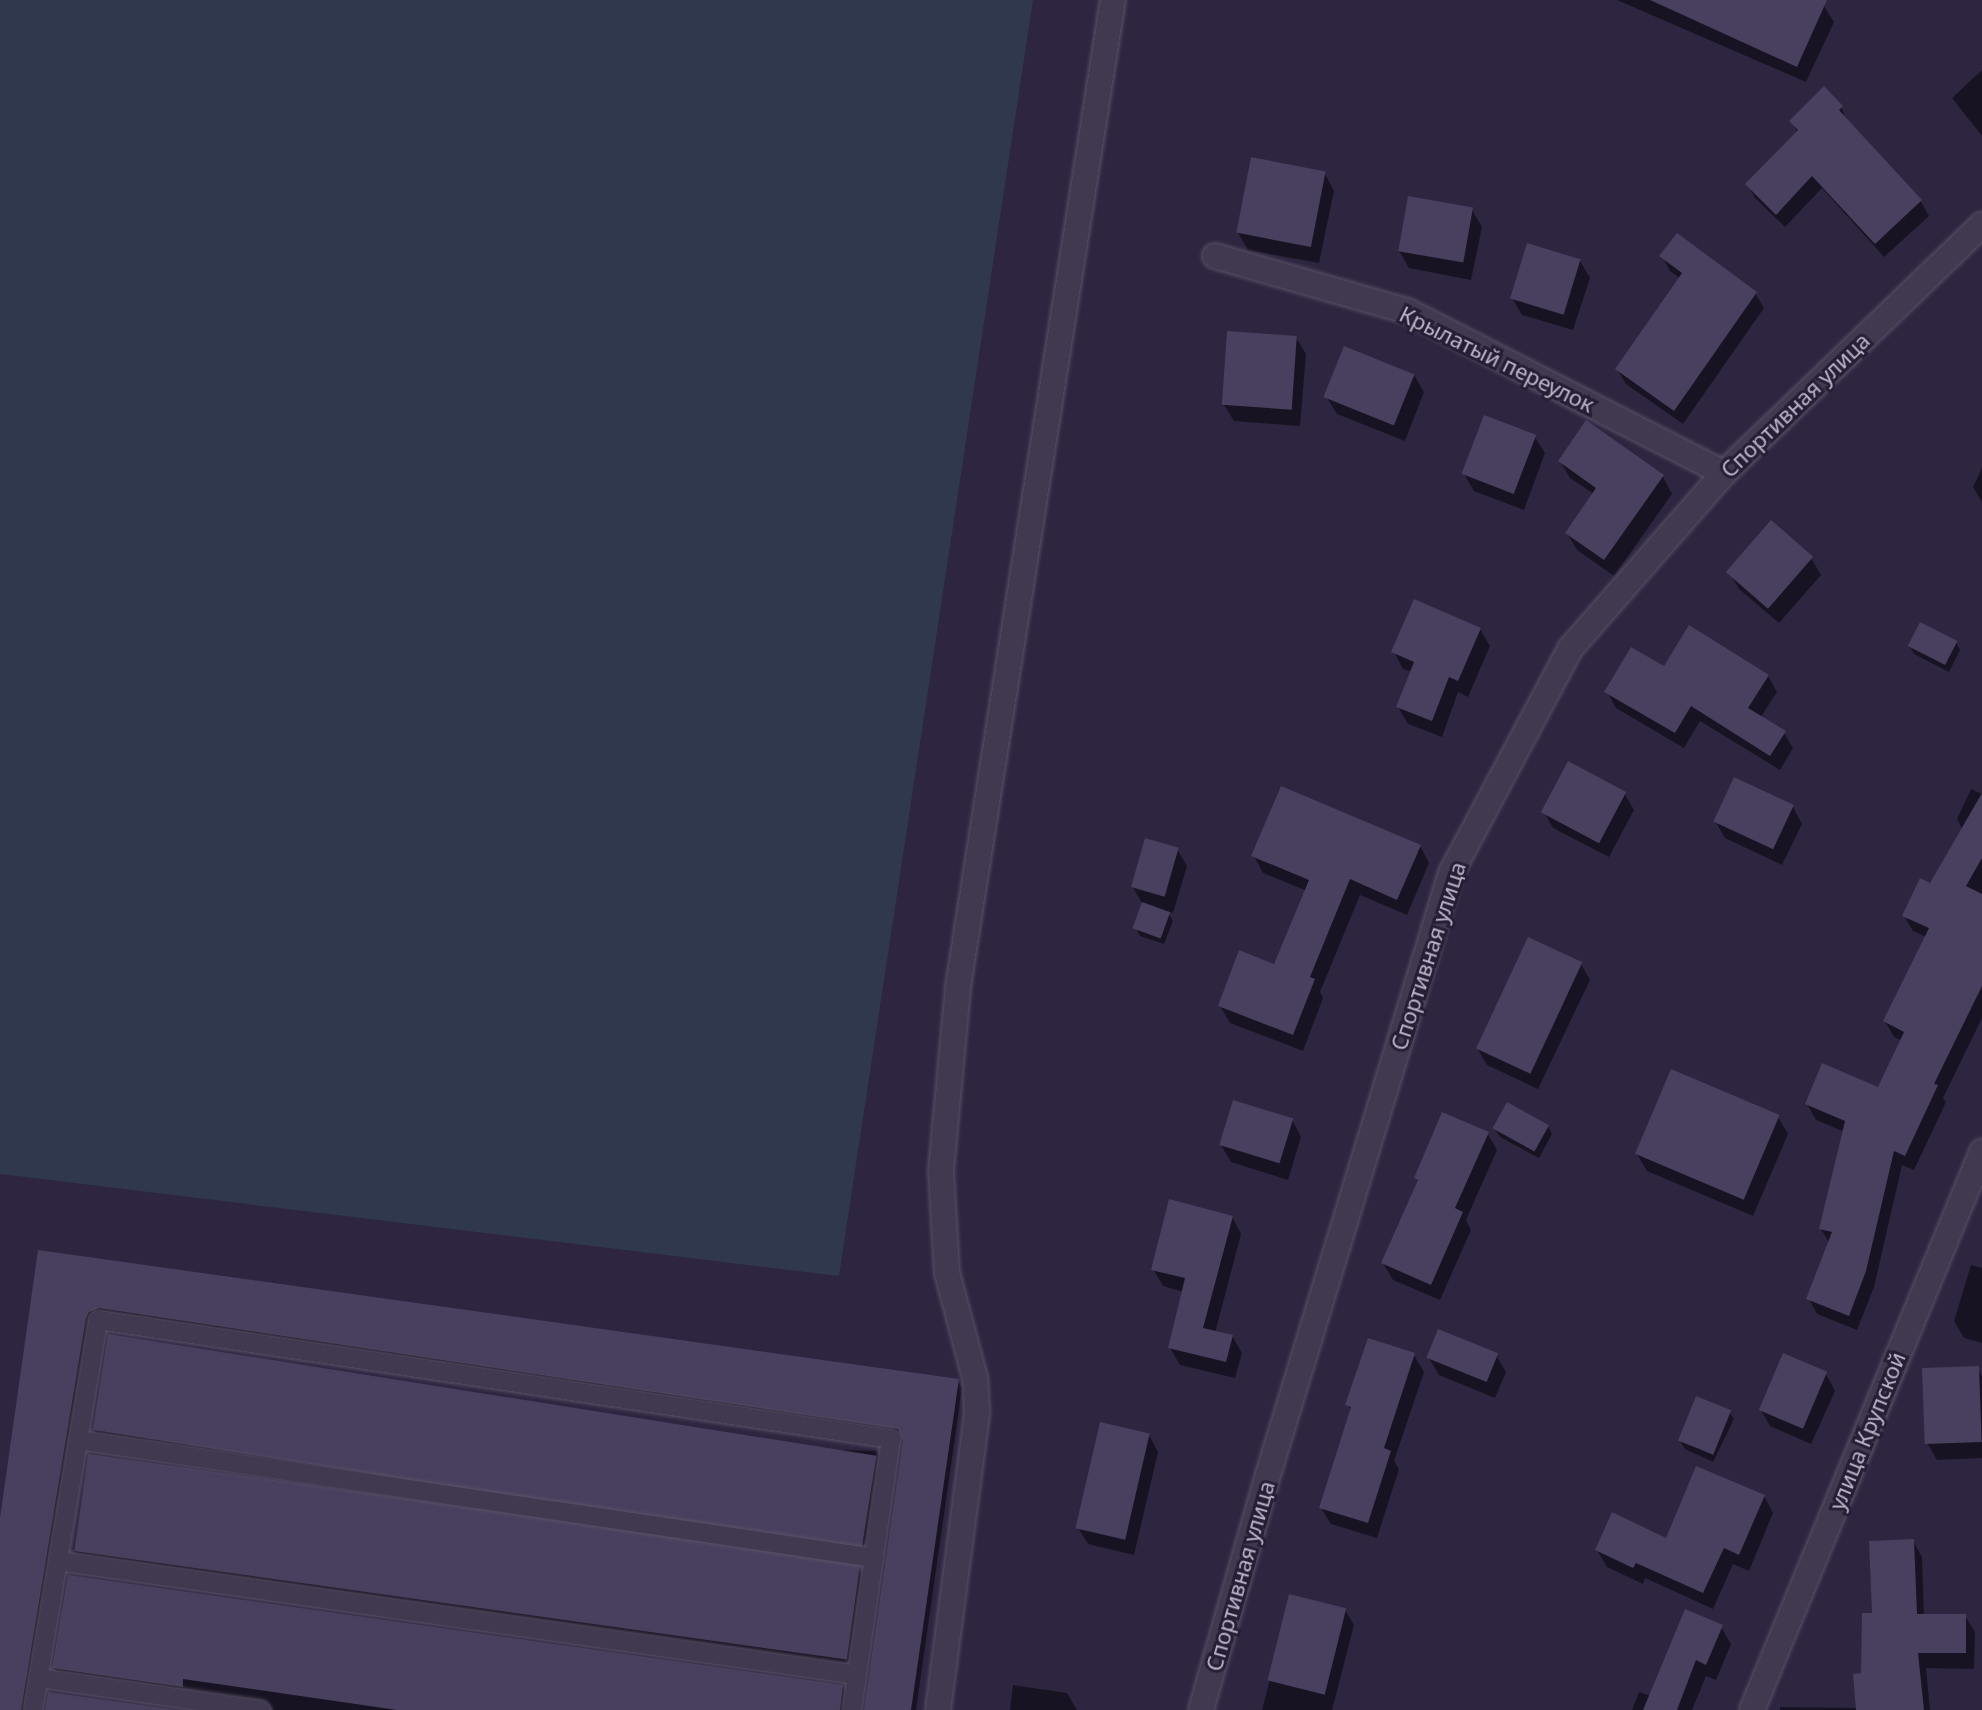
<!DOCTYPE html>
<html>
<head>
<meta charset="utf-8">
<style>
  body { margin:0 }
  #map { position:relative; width:1982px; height:1710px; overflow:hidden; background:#2e2540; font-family:"Noto Sans",sans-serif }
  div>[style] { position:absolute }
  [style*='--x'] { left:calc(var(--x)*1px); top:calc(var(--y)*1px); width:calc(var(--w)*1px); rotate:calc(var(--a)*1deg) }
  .green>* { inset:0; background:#2f384c }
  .shadow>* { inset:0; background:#0007 }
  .building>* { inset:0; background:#493f5e; transform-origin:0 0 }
  .roads { filter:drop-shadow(0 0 2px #595167) drop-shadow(0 0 2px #595167) }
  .service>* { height:18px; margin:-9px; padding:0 9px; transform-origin:9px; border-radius:9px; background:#413950 }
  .minor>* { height:24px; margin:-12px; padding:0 12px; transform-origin:12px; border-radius:12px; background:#413950 }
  span { translate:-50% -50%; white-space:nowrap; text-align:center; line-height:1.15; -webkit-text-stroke:6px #261e35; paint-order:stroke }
  .street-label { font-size:22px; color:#bdb5ca }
</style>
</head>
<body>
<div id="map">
  <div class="green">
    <i style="clip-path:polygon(0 0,1033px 0,839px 1276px,0 1174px)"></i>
  </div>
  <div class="shadow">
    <i style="clip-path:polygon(1617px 0,1811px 0,1824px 6px,1834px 22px,1806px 82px)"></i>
    <i style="clip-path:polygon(1982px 70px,1982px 136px,1952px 98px)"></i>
    <i style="clip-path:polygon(1841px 107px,1848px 123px,1921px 202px,1929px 216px,1884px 257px,1822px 188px,1785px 227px,1755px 198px,1747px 184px,1798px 133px,1791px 121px)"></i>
    <i style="clip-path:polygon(1325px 174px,1334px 191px,1319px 263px,1248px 250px,1238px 233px)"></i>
    <i style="clip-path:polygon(1472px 210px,1482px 227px,1471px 280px,1409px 268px,1399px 251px)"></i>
    <i style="clip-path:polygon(1662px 256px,1755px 293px,1764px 308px,1683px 424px,1626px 384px,1617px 369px,1681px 279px,1670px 271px)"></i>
    <i style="clip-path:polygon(1580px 261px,1590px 278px,1573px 330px,1522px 315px,1512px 298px)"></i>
    <i style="clip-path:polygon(1296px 338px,1306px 354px,1300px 426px,1234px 421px,1224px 405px)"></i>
    <i style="clip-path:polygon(1414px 375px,1424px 392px,1405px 441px,1337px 414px,1327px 398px)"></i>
    <i style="clip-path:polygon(1535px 437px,1545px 453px,1524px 510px,1474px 491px,1464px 474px)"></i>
    <i style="clip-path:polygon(1560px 461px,1663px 477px,1672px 494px,1614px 576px,1577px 550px,1567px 533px,1594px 494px,1570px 478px)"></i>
    <i style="clip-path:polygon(1982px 468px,1982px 502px,1973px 487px)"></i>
    <i style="clip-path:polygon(1811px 558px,1821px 575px,1779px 623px,1739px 589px,1729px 572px)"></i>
    <i style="clip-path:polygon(1480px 629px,1490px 646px,1468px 697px,1458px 692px,1442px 737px,1408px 724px,1398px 707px,1412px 672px,1403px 669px,1394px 652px)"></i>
    <i style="clip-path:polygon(1956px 642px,1960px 650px,1949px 672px,1914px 654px,1910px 646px)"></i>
    <i style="clip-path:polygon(1664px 669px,1768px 676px,1777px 692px,1760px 718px,1784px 733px,1793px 748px,1780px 770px,1700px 721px,1684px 748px,1616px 708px,1607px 692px)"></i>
    <i style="clip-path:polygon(1971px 789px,1982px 794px,1982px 1018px,1943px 1098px,1946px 1102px,1914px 1170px,1902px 1165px,1874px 1287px,1857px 1330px,1817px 1314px,1809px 1299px,1830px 1244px,1821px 1229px,1845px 1132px,1816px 1120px,1807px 1104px,1879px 1090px,1902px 1041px,1894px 1037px,1885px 1021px,1926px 937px,1913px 931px,1904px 916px,1930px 885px,1963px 830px,1957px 819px)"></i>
    <i style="clip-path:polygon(1624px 793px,1634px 810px,1609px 857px,1553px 828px,1544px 812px)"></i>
    <i style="clip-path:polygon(1793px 807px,1802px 824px,1782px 865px,1725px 838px,1715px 821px)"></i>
    <i style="clip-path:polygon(1420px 846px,1429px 863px,1407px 915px,1360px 895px,1320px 992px,1323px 998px,1303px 1051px,1230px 1023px,1220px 1006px,1275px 966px,1307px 891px,1263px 873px,1254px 856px)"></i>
    <i style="clip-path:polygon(1177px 849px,1187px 866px,1173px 913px,1167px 911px,1173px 921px,1164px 944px,1140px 936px,1136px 928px,1142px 903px,1132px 886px)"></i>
    <i style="clip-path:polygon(1581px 964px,1590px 980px,1538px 1089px,1487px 1065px,1477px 1048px)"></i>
    <i style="clip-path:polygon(1778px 1117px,1788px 1134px,1753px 1216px,1647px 1171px,1637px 1154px)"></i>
    <i style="clip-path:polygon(1292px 1120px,1301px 1137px,1288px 1180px,1231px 1162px,1221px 1145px)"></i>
    <i style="clip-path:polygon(1548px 1126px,1552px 1134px,1539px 1158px,1500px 1137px,1495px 1129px)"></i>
    <i style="clip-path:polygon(1487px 1133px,1497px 1150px,1466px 1220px,1471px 1230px,1440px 1300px,1393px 1280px,1383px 1263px,1419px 1183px,1416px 1178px)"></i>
    <i style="clip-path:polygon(1232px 1217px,1241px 1234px,1215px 1333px,1232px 1336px,1242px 1353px,1235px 1378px,1180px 1365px,1170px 1348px,1184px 1292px,1163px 1286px,1153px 1269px)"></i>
    <i style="clip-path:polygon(40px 1252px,957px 1380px,962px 1388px,916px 1710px,866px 1710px,904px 1439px,899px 1434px,99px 1316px,27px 1710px,0 1710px,0 1532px)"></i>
    <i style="clip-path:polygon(1971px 1265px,1982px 1268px,1982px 1343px,1964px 1338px,1954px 1321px)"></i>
    <i style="clip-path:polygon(1414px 1355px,1424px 1372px,1394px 1461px,1399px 1469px,1377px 1538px,1331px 1524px,1321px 1508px,1352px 1412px,1348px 1405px)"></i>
    <i style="clip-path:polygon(1496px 1355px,1506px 1372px,1495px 1398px,1439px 1375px,1429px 1358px)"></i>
    <i style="clip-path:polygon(1977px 1368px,1982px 1376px,1982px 1458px,1937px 1460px,1927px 1443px)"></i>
    <i style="clip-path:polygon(1826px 1374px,1835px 1391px,1811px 1444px,1770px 1426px,1760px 1409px)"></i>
    <i style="clip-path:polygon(1729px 1412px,1734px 1419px,1713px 1462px,1685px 1449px,1680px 1441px)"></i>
    <i style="clip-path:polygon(94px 1430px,876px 1451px,881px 1459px,867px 1551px,98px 1437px)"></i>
    <i style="clip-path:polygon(1149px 1435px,1158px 1452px,1134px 1555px,1088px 1544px,1078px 1528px)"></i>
    <i style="clip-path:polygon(1764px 1496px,1773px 1513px,1749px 1571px,1733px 1564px,1713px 1609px,1645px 1578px,1643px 1584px,1607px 1567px,1597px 1550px,1667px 1540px)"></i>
    <i style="clip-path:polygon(1913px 1541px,1922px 1557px,1924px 1616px,1965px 1616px,1975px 1632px,1974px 1669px,1926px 1668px,1930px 1710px,1780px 1710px,1780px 1707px,1858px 1708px,1874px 1615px)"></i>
    <i style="clip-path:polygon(74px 1550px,859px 1570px,864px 1578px,850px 1668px,78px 1558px)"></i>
    <i style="clip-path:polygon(1291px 1597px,1345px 1610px,1354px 1625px,1332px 1710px,1262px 1710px)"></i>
    <i style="clip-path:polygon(1721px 1627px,1731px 1644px,1716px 1680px,1706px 1676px,1692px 1710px,1632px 1710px,1639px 1692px,1651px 1696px)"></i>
    <i style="clip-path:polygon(54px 1668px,842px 1687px,847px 1695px,845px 1710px,274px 1710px,269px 1705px,59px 1675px)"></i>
    <i style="clip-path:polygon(1013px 1685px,1067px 1693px,1077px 1710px,1010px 1710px)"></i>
  </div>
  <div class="building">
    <i style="clip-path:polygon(1650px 0,1827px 0,1797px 67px)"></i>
    <i style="clip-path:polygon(1824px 86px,1843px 106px,1839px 110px,1922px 200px,1875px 244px,1812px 176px,1776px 215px,1745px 184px,1798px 130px,1789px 121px)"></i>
    <i style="left:1251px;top:157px;width:76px;height:77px;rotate:11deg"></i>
    <i style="left:1408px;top:196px;width:66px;height:56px;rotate:10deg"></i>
    <i style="clip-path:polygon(1677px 233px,1757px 292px,1674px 411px,1615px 369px,1682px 273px,1659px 256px)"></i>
    <i style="left:1527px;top:243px;width:56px;height:58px;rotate:17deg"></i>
    <i style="left:1227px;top:331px;width:70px;height:74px;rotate:4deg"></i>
    <i style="left:1344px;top:346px;width:76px;height:55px;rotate:22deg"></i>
    <i style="left:1484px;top:415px;width:56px;height:63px;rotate:21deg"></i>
    <i style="clip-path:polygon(1586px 420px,1664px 475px,1604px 560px,1565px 533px,1596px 488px,1558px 461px)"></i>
    <i style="left:1771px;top:520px;width:56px;height:69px;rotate:41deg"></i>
    <i style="clip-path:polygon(1414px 599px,1481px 628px,1458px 681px,1449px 677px,1432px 721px,1396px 707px,1414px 662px,1391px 652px)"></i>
    <i style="left:1920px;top:622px;width:42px;height:27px;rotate:27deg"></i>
    <i style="clip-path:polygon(1689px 625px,1769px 675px,1748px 708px,1786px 731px,1770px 756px,1691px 706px,1675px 733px,1604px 692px,1631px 647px,1664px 666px)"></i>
    <i style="left:1568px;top:761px;width:66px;height:58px;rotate:28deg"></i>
    <i style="left:1734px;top:777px;width:66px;height:49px;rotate:25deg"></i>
    <i style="clip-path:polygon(1281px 786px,1421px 845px,1397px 900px,1350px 879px,1310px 977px,1315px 979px,1293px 1035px,1218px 1006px,1239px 950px,1274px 964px,1309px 880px,1251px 856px)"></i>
    <i style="clip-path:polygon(1982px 793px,1982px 858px,1966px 886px,1982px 894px,1982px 986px,1934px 1084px,1938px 1085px,1905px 1156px,1894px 1151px,1866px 1271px,1849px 1316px,1806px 1299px,1832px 1232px,1819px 1229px,1845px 1121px,1805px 1104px,1822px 1063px,1878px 1087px,1904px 1032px,1883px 1021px,1929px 928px,1902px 916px,1920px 878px,1930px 883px)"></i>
    <i style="left:1145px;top:838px;width:35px;height:51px;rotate:16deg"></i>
    <i style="left:1142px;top:902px;width:30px;height:28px;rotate:20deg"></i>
    <i style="left:1528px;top:937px;width:60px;height:123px;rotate:25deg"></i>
    <i style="left:1671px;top:1069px;width:118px;height:92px;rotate:23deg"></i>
    <i style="left:1233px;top:1100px;width:63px;height:47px;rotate:17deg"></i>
    <i style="left:1507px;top:1102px;width:48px;height:30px;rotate:29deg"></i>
    <i style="clip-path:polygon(1442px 1112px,1489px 1132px,1455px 1208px,1463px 1212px,1431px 1285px,1381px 1263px,1418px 1180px,1414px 1178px)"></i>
    <i style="clip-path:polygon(1169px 1199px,1233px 1216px,1203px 1328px,1233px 1335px,1226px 1362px,1168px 1348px,1185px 1278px,1151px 1270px)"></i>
    <i style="clip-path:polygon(38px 1250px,959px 1379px,911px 1710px,864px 1710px,903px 1441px,898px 1429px,99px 1308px,89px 1312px,86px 1318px,21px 1710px,0 1710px,0 1518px)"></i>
    <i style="left:1438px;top:1329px;width:65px;height:31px;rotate:22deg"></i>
    <i style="left:108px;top:1334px;width:778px;height:97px;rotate:9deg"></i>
    <i style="clip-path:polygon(1368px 1338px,1415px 1353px,1384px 1448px,1391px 1451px,1368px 1523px,1319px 1508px,1351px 1407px,1345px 1405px)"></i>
    <i style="left:1783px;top:1353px;width:48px;height:62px;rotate:23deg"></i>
    <i style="left:1979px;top:1366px;width:76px;height:57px;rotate:88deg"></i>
    <i style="left:1696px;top:1396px;width:38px;height:48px;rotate:22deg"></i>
    <i style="left:1100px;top:1422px;width:51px;height:109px;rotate:13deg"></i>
    <i style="left:88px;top:1454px;width:780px;height:98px;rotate:8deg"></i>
    <i style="clip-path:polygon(1696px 1466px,1765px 1495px,1739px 1555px,1724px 1548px,1703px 1593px,1636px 1563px,1633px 1568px,1595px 1550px,1612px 1512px,1666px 1538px)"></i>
    <i style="clip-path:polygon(1914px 1539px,1917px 1614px,1966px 1614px,1966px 1653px,1918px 1653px,1924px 1710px,1856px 1710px,1853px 1674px,1861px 1673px,1862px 1613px,1872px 1613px,1869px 1541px)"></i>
    <i style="clip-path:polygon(68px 1575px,843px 1685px,840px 1710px,397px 1710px,183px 1679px,183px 1687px,52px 1668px)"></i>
    <i style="left:1289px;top:1594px;width:59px;height:89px;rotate:14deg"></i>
    <i style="clip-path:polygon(1685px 1609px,1723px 1625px,1706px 1665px,1696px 1660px,1677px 1710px,1643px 1710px)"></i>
    <i style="clip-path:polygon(48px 1692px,177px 1710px,45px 1710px)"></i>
  </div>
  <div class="roads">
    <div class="service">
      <i style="--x:78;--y:1440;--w:805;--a:8.43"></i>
      <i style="--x:58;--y:1561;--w:807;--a:8.12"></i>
      <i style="--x:38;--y:1678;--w:225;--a:8.2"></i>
      <i style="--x:33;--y:1710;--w:395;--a:-80.5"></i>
      <i style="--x:98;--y:1320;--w:802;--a:8.53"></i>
      <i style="--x:891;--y:1439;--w:274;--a:98.2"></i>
    </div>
    <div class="minor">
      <i style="--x:1215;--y:256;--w:200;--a:16"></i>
      <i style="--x:1407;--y:311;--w:356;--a:27.1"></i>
      <i style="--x:938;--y:1710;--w:301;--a:-82.5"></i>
      <i style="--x:977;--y:1412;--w:34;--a:-93"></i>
      <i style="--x:975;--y:1378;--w:109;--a:-104.9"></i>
      <i style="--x:947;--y:1273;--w:102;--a:-93.4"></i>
      <i style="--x:941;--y:1171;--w:185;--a:-84.7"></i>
      <i style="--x:958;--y:987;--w:999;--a:-81.08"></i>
      <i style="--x:1201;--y:1710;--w:244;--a:-74.1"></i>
      <i style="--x:1268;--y:1475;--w:629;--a:-73.09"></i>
      <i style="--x:1451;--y:873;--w:254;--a:-62"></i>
      <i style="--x:1570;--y:649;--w:234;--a:-48.8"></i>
      <i style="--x:1724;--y:473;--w:358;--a:-43.9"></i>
      <i style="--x:1752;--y:1710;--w:604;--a:-67.6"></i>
    </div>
  </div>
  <div class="street-label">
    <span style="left:1497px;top:359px;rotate:26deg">Крылатый переулок</span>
    <span style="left:1795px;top:405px;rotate:-44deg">Спортивная улица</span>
    <span style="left:1428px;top:956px;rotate:-72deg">Спортивная улица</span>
    <span style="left:1867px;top:1431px;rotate:-68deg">улица Крупской</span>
    <span style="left:1240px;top:1576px;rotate:-74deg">Спортивная улица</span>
  </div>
</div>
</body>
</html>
